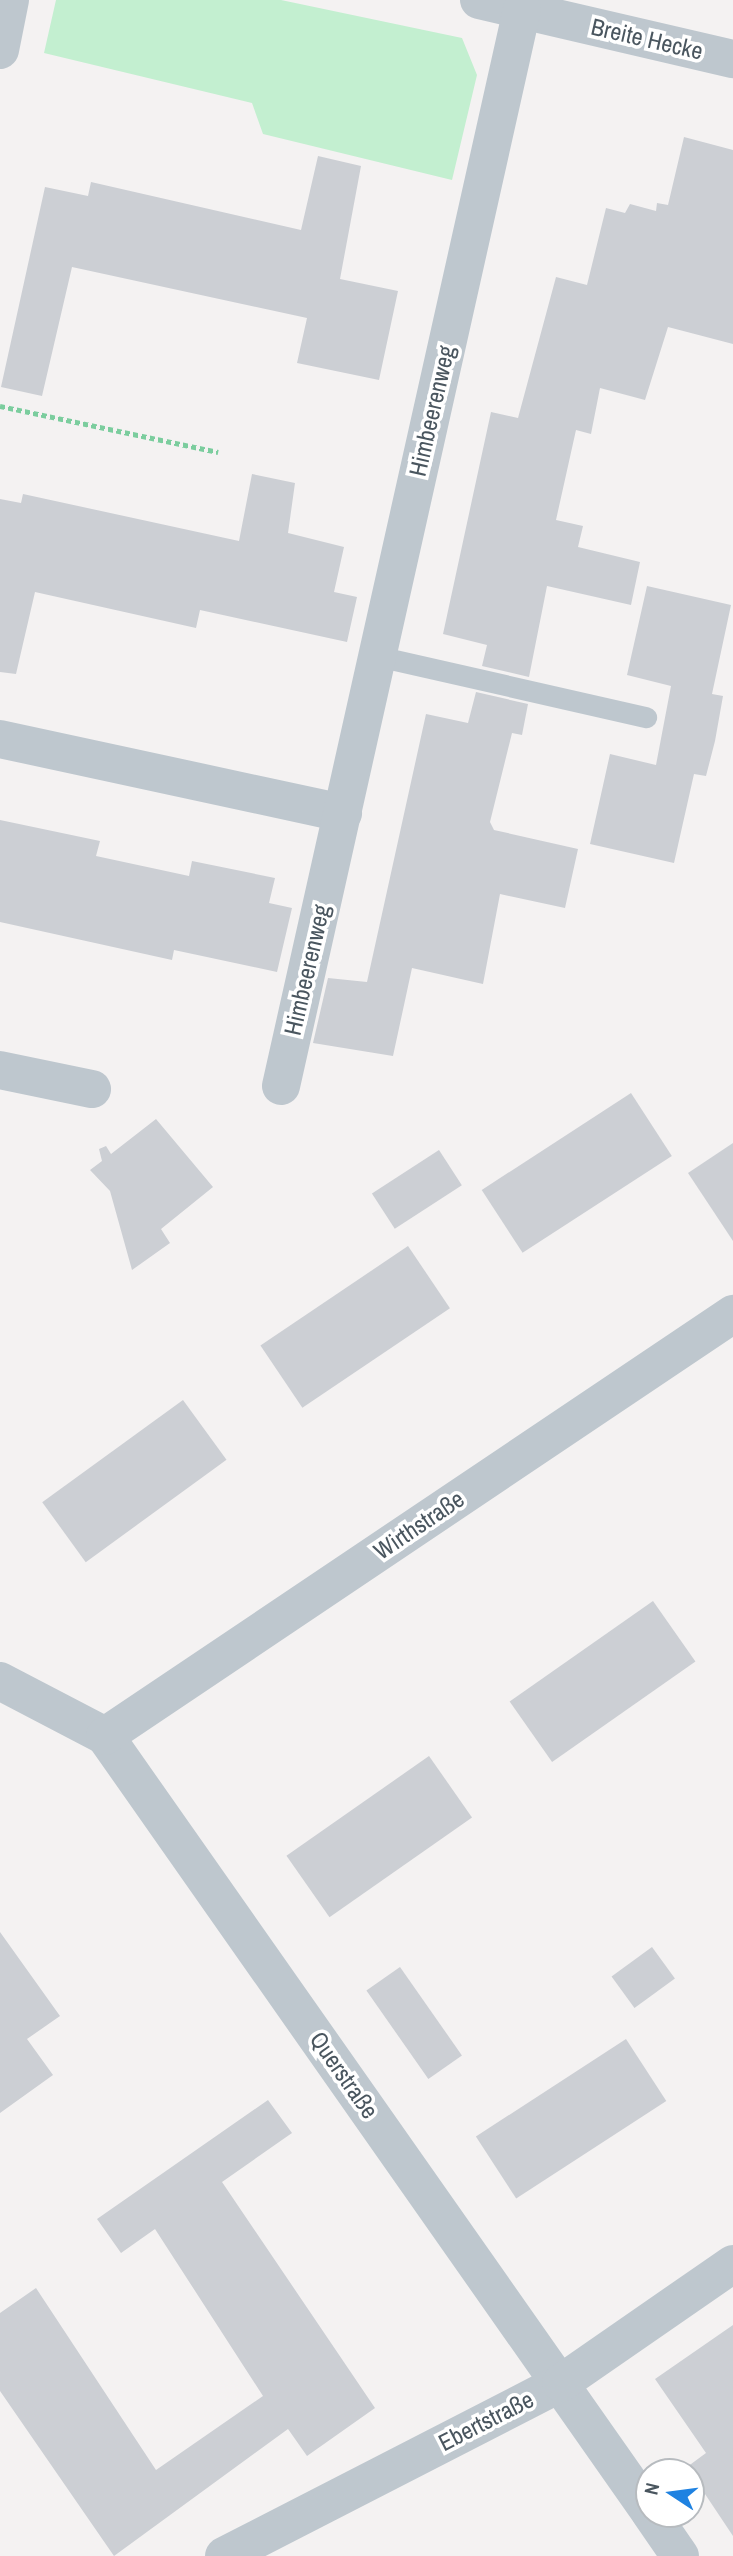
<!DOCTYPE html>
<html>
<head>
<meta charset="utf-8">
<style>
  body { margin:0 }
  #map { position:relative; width:733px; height:2556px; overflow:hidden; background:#f4f2f2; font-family:"Archivo Narrow",sans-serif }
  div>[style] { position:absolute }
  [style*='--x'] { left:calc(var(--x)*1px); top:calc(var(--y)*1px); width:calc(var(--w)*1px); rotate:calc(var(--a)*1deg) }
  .green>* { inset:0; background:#c3efd0 }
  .building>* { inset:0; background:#cccfd4; transform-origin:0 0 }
  .path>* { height:4.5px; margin-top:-2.25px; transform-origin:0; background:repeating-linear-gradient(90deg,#7bcd9e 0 5px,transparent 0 8.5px) }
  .service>* { height:21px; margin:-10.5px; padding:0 10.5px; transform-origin:10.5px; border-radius:10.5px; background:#bec7ce }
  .minor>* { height:38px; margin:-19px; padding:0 19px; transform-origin:19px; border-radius:19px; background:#bec7ce }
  span { translate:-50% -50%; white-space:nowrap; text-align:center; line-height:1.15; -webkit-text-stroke:7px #fff; paint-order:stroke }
  .street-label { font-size:24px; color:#4a565f }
  .north { position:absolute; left:635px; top:2458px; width:70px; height:70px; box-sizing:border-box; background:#fff; border:2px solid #b7bbbf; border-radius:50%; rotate:283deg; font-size:19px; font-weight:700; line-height:28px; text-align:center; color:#4a565f }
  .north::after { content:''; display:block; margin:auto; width:24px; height:32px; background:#1f82e1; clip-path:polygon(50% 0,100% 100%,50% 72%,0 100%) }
</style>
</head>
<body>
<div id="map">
  <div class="green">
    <i style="clip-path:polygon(56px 0,281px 0,462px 38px,477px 75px,452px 180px,263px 134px,252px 103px,44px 53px)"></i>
  </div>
  <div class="building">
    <i style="clip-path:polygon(684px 137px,733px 150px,733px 344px,668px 327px,645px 400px,600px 388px,591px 434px,576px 430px,556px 520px,583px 526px,578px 547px,640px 562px,631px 605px,547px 586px,529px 677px,482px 666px,487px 645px,443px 634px,491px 412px,518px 418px,556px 277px,587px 285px,606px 208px,625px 213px,630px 204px,656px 211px,657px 203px,668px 205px)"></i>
    <i style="clip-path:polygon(318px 156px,361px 166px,340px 279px,398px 291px,379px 380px,297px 363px,307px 318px,72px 267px,42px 396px,1px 387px,45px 187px,88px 196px,91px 182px,301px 230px)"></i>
    <i style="clip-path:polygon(252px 474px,295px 483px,288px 533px,344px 547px,334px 592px,357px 597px,347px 642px,200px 610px,196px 628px,35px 592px,16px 674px,0 672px,0 499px,21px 503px,23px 494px,239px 541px)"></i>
    <i style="clip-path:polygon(647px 586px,731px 605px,712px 694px,723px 696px,715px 741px,706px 776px,694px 774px,674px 863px,590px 844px,610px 754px,656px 765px,671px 686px,627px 675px)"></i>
    <i style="clip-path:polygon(476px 692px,528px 704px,522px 735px,512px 733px,490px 822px,494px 830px,578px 849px,565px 908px,500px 894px,483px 984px,412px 968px,393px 1056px,313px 1043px,328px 978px,367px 982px,426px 714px,468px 723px)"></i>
    <i style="clip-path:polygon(0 820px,100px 841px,96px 856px,189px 876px,192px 861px,275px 878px,269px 903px,292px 908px,277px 972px,174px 950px,172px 960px,0 922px)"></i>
    <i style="left:631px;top:1093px;width:75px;height:178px;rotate:57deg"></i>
    <i style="clip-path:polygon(156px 1119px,213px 1187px,161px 1229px,170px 1243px,132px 1270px,110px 1191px,90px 1170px,102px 1161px,99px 1149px,106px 1146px,111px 1154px)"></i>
    <i style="clip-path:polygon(733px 1143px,733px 1241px,688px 1173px)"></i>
    <i style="left:439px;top:1150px;width:42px;height:80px;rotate:57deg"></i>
    <i style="left:408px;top:1246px;width:75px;height:178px;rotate:56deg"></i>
    <i style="left:183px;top:1400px;width:74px;height:174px;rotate:54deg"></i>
    <i style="left:653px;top:1601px;width:74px;height:175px;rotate:55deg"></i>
    <i style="left:429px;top:1756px;width:75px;height:174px;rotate:55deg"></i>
    <i style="clip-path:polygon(0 1932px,60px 2016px,27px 2039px,53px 2075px,0 2113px)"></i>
    <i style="left:652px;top:1947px;width:39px;height:50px;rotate:54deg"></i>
    <i style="left:400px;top:1967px;width:108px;height:41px;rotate:55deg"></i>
    <i style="left:626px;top:2039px;width:74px;height:179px;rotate:57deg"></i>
    <i style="clip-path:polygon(268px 2100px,292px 2133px,222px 2182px,375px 2408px,307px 2456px,288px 2429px,114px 2556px,0 2391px,0 2313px,36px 2288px,156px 2470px,263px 2396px,155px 2229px,121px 2253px,97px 2219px)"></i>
    <i style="clip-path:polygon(733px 2325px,733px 2536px,687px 2467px,706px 2453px,655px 2379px)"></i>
  </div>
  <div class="path">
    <i style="--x:0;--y:406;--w:223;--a:11.9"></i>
  </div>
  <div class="service">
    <i style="--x:377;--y:656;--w:276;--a:12.8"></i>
  </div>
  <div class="minor">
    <i style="--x:479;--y:0;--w:261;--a:13.1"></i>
    <i style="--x:0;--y:50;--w:51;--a:-78.7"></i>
    <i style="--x:0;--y:739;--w:351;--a:12.2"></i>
    <i style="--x:0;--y:1070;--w:94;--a:11.7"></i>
    <i style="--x:281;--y:1086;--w:1103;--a:-77.38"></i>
    <i style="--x:0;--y:1681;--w:119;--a:27.6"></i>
    <i style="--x:105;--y:1736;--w:947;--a:54.93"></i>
    <i style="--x:105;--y:1736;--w:757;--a:-33.9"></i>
    <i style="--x:651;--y:2514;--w:51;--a:55.4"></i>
    <i style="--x:224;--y:2556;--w:379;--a:-27.2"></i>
    <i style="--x:561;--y:2383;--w:209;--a:-34.7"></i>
  </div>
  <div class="street-label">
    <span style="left:647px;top:39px;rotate:13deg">Breite Hecke</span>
    <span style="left:432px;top:411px;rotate:-77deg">Himbeerenweg</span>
    <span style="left:307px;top:970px;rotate:-77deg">Himbeerenweg</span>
    <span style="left:419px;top:1525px;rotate:-34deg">Wirthstraße</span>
    <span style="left:344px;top:2075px;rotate:55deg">Querstraße</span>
    <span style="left:486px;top:2421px;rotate:-27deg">Ebertstraße</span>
  </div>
  <div class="north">N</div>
</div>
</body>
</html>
